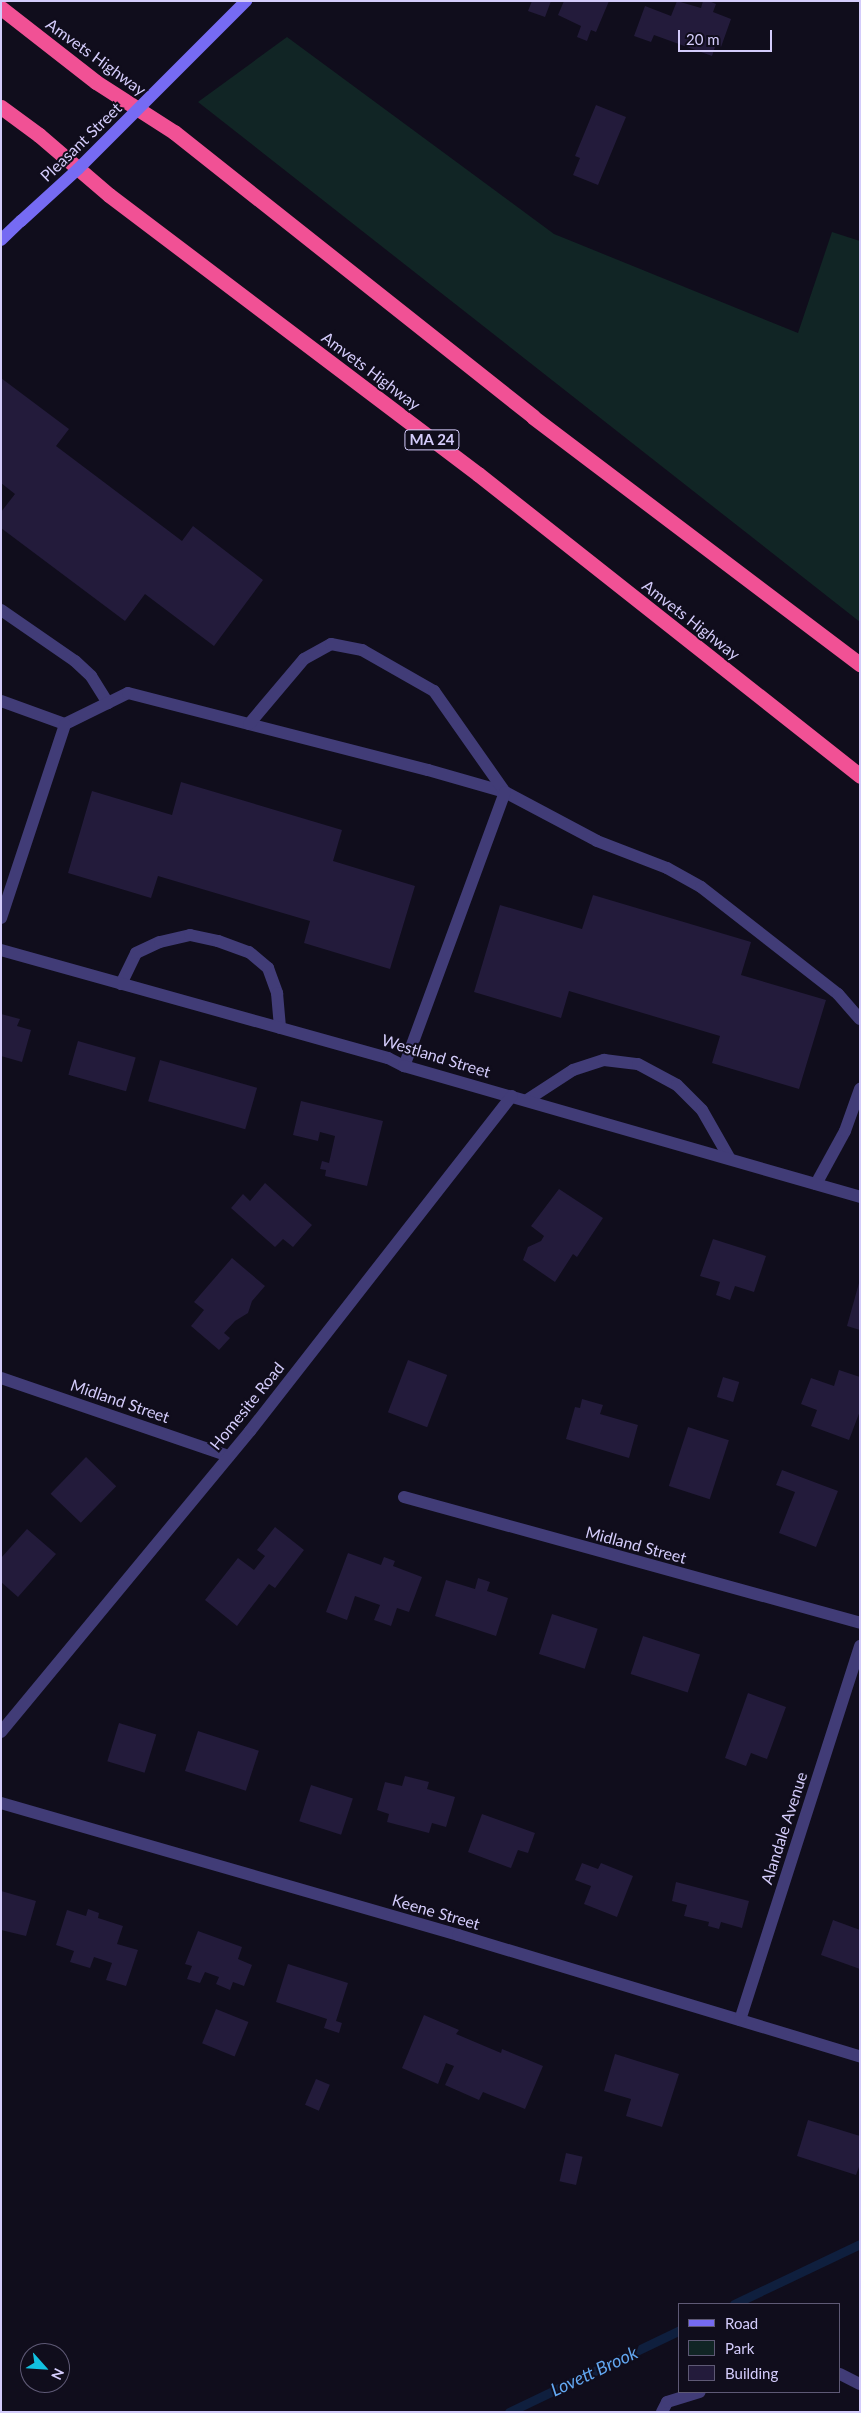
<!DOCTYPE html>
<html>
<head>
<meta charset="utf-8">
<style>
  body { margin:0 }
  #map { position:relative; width:861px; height:2413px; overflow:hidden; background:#100d1c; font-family:Lato,sans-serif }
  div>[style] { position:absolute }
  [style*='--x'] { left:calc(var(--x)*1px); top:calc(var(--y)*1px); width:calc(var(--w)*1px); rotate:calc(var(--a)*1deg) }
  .green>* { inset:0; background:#112525 }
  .stream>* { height:9px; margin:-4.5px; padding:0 4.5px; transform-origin:4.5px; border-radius:4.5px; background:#0f1f3e }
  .building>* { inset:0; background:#231b3b; transform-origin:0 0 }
  .lane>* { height:12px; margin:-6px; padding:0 6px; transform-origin:6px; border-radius:6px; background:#413c77 }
  .street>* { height:12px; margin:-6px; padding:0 6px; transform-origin:6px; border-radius:6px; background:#413c77 }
  .secondary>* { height:12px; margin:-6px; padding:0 6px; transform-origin:6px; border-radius:6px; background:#766bf3 }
  .highway>* { height:15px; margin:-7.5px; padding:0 7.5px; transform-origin:7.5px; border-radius:7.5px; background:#f15195 }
  .secondary-bridge>* { height:12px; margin:-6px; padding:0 6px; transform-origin:6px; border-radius:6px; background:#766bf3 }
  span { translate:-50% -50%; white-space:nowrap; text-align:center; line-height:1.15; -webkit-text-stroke:4px #100d1c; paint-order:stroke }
  .shield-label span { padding:1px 4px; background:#100d1c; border:1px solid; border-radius:4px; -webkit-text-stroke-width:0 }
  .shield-label { font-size:15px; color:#d4ccfb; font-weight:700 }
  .street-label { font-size:16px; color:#d4ccfb }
  .water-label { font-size:18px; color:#63a8f2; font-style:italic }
  .frame { position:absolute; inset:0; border:2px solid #d4ccfb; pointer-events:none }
  .legend { position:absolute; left:678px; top:2303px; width:162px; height:90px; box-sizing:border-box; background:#100d1c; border:1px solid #5e5975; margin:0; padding:6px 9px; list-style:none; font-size:15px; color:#d4ccfb }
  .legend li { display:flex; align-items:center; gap:10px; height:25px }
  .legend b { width:25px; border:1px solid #5e5975 }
  .north { position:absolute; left:20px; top:2343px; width:50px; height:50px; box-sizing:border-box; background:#100d1c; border:1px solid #5e5975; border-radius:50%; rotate:116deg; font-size:14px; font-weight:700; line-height:20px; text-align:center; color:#d4ccfb }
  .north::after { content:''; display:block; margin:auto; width:18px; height:22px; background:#12c1e0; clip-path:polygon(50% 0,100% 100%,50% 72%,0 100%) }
  .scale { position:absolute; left:678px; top:30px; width:94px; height:22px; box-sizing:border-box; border:2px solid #d4ccfb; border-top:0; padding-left:6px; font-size:15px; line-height:18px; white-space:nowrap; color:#d4ccfb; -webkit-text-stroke:4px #100d1c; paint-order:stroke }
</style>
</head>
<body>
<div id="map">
  <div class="green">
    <i style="clip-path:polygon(287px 37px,554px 234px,798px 333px,832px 232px,860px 241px,860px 622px,198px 102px)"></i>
  </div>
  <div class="stream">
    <i style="--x:734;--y:2304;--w:140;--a:-25.5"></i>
    <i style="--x:509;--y:2412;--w:190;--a:-25.6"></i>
  </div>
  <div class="building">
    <i style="clip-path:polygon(532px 1px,551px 1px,545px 17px,528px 11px)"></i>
    <i style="clip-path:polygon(564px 1px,609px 1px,596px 32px,591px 30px,587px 41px,577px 37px,581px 26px,558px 15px)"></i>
    <i style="clip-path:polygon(677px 1px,701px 8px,703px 1px,709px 1px,716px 4px,713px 12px,731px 19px,721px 47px,716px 44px,712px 56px,654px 35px,651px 42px,634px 36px,645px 6px,671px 16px)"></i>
    <i style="clip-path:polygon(596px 105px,626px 117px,598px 185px,573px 175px,580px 158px,575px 156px)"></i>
    <i style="clip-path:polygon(1px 378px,69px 429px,56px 446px,182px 541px,193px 526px,263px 580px,214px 646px,145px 594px,125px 621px,1px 528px,1px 512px,15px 494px,1px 483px)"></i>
    <i style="clip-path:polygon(181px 782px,342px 830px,333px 861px,415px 886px,390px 969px,304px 943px,310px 921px,158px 876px,151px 898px,68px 873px,92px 791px,172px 815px)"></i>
    <i style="clip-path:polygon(593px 895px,751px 942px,741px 975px,826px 1000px,799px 1089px,712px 1063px,720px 1036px,569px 991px,561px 1018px,474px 992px,500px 905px,582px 929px)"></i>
    <i style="clip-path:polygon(1px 1014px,20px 1019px,17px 1026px,31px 1030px,22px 1062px,1px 1056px)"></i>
    <i style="left:78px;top:1041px;width:60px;height:35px;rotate:16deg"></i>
    <i style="left:160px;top:1060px;width:101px;height:43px;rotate:16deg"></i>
    <i style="clip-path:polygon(301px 1101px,383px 1121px,367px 1186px,325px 1176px,326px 1170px,320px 1169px,322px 1161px,329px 1163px,335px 1136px,320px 1132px,318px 1141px,293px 1135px)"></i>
    <i style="clip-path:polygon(265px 1183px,312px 1225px,293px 1247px,283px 1239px,275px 1247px,231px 1208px,243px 1194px,250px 1201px)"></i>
    <i style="clip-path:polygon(559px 1189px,603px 1218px,577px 1257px,573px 1254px,555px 1282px,523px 1260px,528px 1247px,541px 1241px,544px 1236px,531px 1226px)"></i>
    <i style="clip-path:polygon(713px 1239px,766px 1256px,754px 1292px,735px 1286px,730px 1300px,716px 1295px,720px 1282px,700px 1276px)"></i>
    <i style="clip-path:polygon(232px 1258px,265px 1286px,252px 1301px,248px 1313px,235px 1321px,224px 1333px,230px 1338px,219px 1350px,191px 1326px,204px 1310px,194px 1302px)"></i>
    <i style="clip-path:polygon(859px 1283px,860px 1283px,860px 1330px,847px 1326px)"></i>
    <i style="left:408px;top:1360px;width:42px;height:56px;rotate:21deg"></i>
    <i style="clip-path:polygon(839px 1370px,860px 1377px,860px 1411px,849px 1440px,811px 1426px,817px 1410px,801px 1404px,811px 1378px,834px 1386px)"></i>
    <i style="left:723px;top:1377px;width:17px;height:21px;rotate:17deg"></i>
    <i style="clip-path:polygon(582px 1399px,603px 1405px,600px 1414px,638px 1425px,629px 1458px,566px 1439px,575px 1407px,580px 1408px)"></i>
    <i style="left:688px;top:1427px;width:43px;height:62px;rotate:18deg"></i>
    <i style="left:86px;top:1457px;width:42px;height:51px;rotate:44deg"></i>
    <i style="clip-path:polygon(782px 1470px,838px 1491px,816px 1547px,779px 1533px,795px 1492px,776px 1485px)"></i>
    <i style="clip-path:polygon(275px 1527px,304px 1550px,275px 1588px,269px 1584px,237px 1626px,205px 1600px,238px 1558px,254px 1570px,265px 1556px,257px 1550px)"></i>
    <i style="clip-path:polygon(27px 1529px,56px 1554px,18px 1597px,1px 1582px,1px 1558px)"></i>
    <i style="clip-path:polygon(348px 1553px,381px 1565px,384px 1557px,395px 1561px,393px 1566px,422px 1577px,409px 1612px,397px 1608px,391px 1626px,374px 1620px,380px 1605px,355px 1596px,347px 1620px,326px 1612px)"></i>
    <i style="clip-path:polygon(478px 1578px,490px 1582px,487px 1591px,508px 1598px,496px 1636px,435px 1616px,446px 1580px,475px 1589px)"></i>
    <i style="left:552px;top:1614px;width:48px;height:42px;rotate:18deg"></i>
    <i style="left:643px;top:1636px;width:60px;height:40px;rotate:18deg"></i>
    <i style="clip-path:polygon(748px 1693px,786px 1707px,767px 1759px,751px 1753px,746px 1766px,725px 1758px)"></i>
    <i style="left:119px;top:1723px;width:39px;height:40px;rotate:17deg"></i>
    <i style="left:198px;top:1731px;width:64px;height:42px;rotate:18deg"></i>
    <i style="clip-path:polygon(405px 1776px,429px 1782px,427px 1789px,455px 1797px,446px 1827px,432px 1823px,429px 1833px,387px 1822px,389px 1814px,377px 1810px,385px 1782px,402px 1786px)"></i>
    <i style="left:311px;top:1785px;width:44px;height:38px;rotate:18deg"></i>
    <i style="clip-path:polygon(482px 1814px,535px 1833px,528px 1853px,518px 1850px,511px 1868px,468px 1852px)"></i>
    <i style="clip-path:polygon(582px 1863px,598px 1869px,601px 1863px,633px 1876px,617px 1917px,584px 1904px,591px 1886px,575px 1880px)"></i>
    <i style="clip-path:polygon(676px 1882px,749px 1901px,742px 1928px,721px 1922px,719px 1929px,708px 1926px,709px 1922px,684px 1916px,687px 1905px,672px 1901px)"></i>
    <i style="clip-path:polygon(1px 1891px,36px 1901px,26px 1936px,1px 1930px)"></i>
    <i style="clip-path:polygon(88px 1909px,99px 1913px,98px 1918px,123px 1926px,117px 1944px,138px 1950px,126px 1986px,106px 1980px,112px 1963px,94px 1957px,90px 1968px,70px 1962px,74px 1951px,56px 1945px,67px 1910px,86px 1916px)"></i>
    <i style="clip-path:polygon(833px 1920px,860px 1930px,860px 1969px,821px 1955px)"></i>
    <i style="clip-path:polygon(198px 1931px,242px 1947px,238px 1959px,252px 1965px,244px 1986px,233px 1982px,230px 1990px,216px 1984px,219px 1977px,205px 1972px,200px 1983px,187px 1979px,192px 1966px,185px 1964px)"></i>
    <i style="clip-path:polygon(288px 1964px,348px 1983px,336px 2021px,342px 2023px,339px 2033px,324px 2028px,327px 2019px,276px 2002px)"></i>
    <i style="left:216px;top:2009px;width:35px;height:37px;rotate:22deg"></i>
    <i style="clip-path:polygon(424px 2015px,459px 2030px,456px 2034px,501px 2053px,502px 2049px,543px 2066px,525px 2109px,483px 2092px,479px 2100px,445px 2085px,454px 2066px,446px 2063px,438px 2084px,402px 2068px)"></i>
    <i style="clip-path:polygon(615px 2054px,679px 2074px,662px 2127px,626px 2116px,631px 2099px,604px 2091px)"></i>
    <i style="left:316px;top:2079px;width:15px;height:28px;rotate:23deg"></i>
    <i style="clip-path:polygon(808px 2120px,860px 2136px,860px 2164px,856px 2175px,797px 2156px)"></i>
    <i style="left:566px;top:2153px;width:17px;height:29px;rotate:13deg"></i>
  </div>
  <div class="lane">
    <i style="--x:1;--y:610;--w:90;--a:34.6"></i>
    <i style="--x:75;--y:661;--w:22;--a:43"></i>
    <i style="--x:91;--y:676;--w:32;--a:58"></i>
    <i style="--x:1;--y:701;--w:68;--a:19.8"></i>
    <i style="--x:65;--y:724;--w:70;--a:-26.2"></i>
    <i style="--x:128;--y:693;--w:310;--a:14.4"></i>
    <i style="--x:428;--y:770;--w:80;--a:15.9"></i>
    <i style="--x:505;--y:792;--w:104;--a:28"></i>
    <i style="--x:597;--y:841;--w:75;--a:21.1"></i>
    <i style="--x:667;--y:868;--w:39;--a:29"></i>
    <i style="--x:701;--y:887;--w:174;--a:38"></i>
    <i style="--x:838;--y:994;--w:33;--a:49"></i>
    <i style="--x:249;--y:724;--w:85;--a:-49.8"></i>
    <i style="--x:304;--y:659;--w:31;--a:-29"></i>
    <i style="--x:331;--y:644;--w:32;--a:11"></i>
    <i style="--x:362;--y:650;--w:83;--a:29.7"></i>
    <i style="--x:434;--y:691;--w:123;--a:54.9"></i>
    <i style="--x:505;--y:792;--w:292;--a:110.2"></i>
    <i style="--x:1;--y:918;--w:204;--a:-71.7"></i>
    <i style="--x:121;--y:984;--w:34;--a:-64"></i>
    <i style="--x:136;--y:953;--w:26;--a:-25"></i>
    <i style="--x:160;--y:942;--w:31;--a:-13"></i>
    <i style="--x:190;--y:935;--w:29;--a:12"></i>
    <i style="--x:218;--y:941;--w:33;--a:20"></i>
    <i style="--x:249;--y:952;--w:25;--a:40"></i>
    <i style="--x:268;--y:968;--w:27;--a:70"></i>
    <i style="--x:277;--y:993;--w:35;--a:85"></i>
    <i style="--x:527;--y:1100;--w:55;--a:-33.1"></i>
    <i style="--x:573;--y:1070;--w:33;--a:-18"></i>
    <i style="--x:604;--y:1060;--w:34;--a:7"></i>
    <i style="--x:638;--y:1064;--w:44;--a:28.3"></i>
    <i style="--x:677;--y:1085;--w:35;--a:45"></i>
    <i style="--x:702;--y:1110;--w:56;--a:60.3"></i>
    <i style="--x:816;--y:1184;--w:60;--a:-61.3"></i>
    <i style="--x:845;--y:1131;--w:45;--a:-70.3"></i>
    <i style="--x:840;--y:2374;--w:22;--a:27"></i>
    <i style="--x:662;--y:2412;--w:11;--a:-63"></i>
    <i style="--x:667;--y:2402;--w:34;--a:-17"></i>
  </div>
  <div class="street">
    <i style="--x:1;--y:950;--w:402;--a:15.6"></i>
    <i style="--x:388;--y:1058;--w:18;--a:27"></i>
    <i style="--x:404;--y:1066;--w:474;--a:16"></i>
    <i style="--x:1;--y:1378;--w:241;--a:18.9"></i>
    <i style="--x:404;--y:1497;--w:473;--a:15.4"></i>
    <i style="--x:1;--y:1732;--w:391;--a:-50.4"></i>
    <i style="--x:250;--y:1431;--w:425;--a:-52"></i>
    <i style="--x:1;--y:1803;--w:476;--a:16.1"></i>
    <i style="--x:458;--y:1935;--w:420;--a:16.8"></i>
    <i style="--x:740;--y:2020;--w:393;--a:-72.2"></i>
  </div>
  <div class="secondary">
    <i style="--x:1;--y:240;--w:28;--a:-44"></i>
  </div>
  <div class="highway">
    <i style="--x:1;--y:8;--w:120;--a:37.9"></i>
    <i style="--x:96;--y:82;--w:93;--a:32.7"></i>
    <i style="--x:174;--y:132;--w:458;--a:38.4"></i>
    <i style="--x:533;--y:417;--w:410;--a:37.1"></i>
    <i style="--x:1;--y:107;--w:47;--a:36.4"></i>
    <i style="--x:39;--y:135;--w:92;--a:40.6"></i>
    <i style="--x:109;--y:195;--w:463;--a:37.1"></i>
    <i style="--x:478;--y:474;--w:487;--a:38.3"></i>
  </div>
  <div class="secondary-bridge">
    <i style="--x:21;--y:221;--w:77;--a:-42.4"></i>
    <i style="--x:78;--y:169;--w:238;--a:-45"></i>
  </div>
  <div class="shield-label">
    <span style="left:432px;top:440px">MA 24</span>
  </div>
  <div class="street-label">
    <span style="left:96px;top:57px;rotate:36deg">Amvets Highway</span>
    <span style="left:81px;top:142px;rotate:-44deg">Pleasant Street</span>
    <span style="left:371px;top:371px;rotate:37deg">Amvets Highway</span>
    <span style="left:691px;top:620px;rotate:38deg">Amvets Highway</span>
    <span style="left:436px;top:1056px;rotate:17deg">Westland Street</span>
    <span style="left:120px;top:1401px;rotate:19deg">Midland Street</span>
    <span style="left:247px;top:1406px;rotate:-51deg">Homesite Road</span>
    <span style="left:636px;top:1545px;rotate:15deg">Midland Street</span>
    <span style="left:784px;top:1828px;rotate:-72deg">Alandale Avenue</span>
    <span style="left:436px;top:1912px;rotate:16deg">Keene Street</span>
  </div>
  <div class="water-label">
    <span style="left:594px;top:2371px;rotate:-25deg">Lovett Brook</span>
  </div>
  <div class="frame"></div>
  <ul class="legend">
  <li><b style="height:6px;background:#766bf3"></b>Road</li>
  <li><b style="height:14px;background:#112525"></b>Park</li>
  <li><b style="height:14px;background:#231b3b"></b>Building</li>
  </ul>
  <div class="north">N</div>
  <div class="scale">20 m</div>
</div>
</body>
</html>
